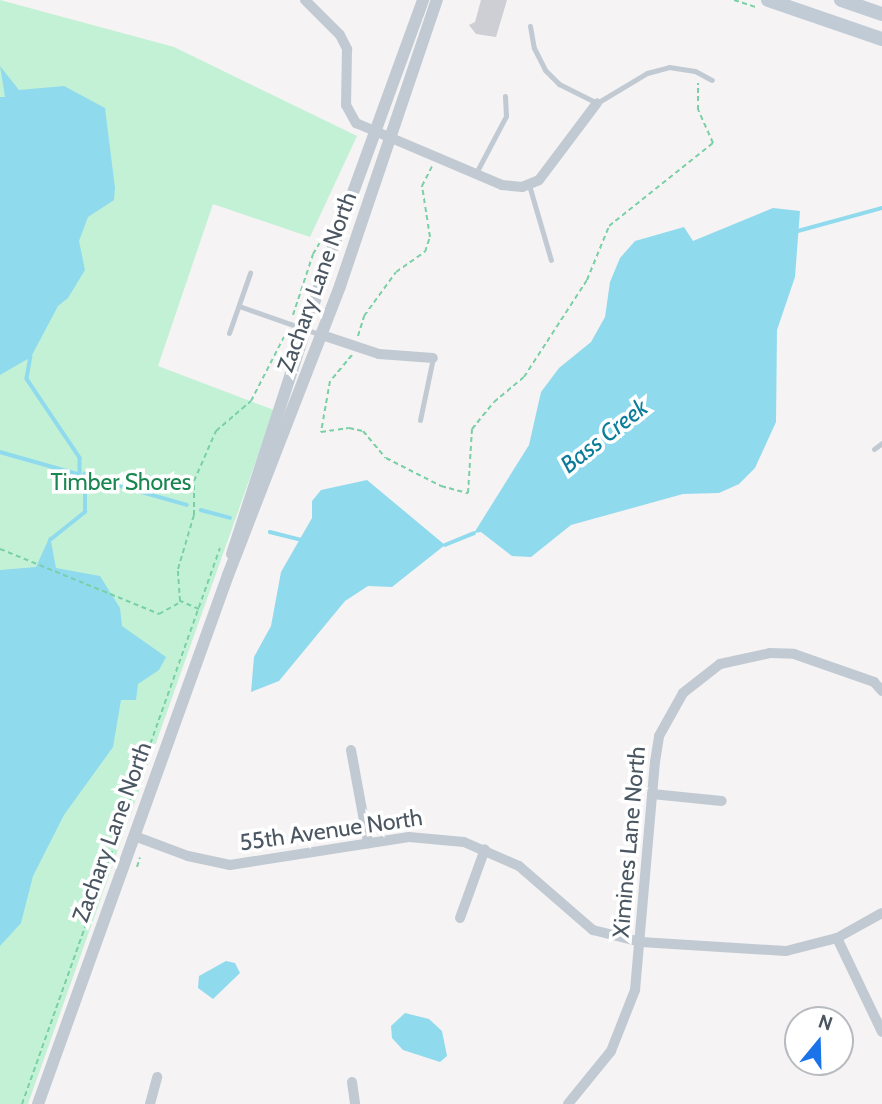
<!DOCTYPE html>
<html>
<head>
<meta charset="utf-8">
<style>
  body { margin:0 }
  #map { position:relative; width:882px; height:1104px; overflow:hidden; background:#f5f3f3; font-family:Cabin,sans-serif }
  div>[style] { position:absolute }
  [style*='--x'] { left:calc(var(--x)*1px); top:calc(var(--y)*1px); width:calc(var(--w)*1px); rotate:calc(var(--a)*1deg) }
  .green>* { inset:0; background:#c3f1d5 }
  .water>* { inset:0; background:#90daee }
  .stream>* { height:3.5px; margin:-1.75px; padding:0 1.75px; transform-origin:1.75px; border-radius:1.75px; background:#90daee }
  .building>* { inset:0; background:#cdcfd5 }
  .path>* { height:2px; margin-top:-1px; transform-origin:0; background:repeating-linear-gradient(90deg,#7ad0a6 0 5px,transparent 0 8.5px) }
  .service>* { height:5px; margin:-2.5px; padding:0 2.5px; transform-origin:2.5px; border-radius:2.5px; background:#c1cad2 }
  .minor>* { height:10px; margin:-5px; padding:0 5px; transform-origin:5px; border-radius:5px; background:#c1cad2 }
  .tertiary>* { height:12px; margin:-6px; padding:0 6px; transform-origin:6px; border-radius:6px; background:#c1cad2 }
  .secondary>* { height:14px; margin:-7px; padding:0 7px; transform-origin:7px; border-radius:7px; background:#c1cbd6 }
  span { translate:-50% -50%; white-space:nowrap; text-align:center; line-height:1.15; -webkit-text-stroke:7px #fff; paint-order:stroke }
  .street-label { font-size:23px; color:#4a5661 }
  .park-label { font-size:23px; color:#17864f }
  .water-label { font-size:24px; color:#0c7c9b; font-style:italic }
  .north { position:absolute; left:784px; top:1006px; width:70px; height:70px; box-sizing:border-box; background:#fff; border:2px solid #b7bbc0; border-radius:50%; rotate:19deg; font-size:19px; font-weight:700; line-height:28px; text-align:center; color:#4a5661 }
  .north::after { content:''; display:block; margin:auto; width:24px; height:32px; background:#1a73e8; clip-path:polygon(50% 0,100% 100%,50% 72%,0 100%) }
</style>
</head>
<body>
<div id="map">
  <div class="green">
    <i style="clip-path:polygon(0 0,174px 47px,357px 136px,310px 237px,213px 204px,158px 366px,274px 410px,28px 1104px,0 1104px)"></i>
  </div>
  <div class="water">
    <i style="clip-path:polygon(0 66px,19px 90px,64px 86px,105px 108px,115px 188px,114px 200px,88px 217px,79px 241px,85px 270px,68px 298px,58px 306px,31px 357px,0 375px,0 97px,5px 97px)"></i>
    <i style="clip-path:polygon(773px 208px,800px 211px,795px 277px,777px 330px,776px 422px,755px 468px,739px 484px,719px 493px,683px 494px,571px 525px,531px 557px,512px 556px,481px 532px,474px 533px,529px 445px,541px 392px,559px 368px,591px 342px,605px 317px,610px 282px,620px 258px,635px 241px,684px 227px,693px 241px)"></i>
    <i style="clip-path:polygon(367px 480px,445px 545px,392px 587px,368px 586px,345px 601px,279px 681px,251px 692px,254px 657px,271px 626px,281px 572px,312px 518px,312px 501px,321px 490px)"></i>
    <i style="clip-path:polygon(50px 536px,56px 568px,100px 576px,120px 608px,122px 626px,166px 657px,159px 670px,138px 684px,136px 700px,121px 700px,113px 747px,64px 815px,33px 876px,21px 923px,0 946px,0 570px,36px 567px)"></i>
    <i style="clip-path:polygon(226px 961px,235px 963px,240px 973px,213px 999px,198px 988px,199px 976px)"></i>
    <i style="clip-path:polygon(405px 1013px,429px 1019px,442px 1031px,447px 1056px,440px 1062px,403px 1050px,392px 1038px,391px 1026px)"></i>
  </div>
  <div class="stream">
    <i style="--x:798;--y:231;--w:87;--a:-15.3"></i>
    <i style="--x:31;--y:356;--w:23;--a:100"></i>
    <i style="--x:27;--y:379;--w:95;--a:56.1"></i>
    <i style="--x:80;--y:458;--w:14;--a:90"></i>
    <i style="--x:0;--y:452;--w:194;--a:15.8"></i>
    <i style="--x:201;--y:510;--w:30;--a:15"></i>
    <i style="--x:270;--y:532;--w:33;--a:14"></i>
    <i style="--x:50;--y:540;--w:45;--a:-38.7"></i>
    <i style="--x:85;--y:512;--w:38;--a:-90"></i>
    <i style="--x:445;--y:545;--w:31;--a:-22"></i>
  </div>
  <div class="building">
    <i style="clip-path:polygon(481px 0,507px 0,496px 37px,476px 34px,469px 25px,475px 22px)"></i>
  </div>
  <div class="path">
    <i style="--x:734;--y:0;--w:23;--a:18"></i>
    <i style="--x:293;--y:315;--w:64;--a:-71.8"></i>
    <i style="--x:313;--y:254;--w:26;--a:-59"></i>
    <i style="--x:358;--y:336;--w:21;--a:-73"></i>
    <i style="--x:364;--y:316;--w:54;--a:-54"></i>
    <i style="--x:396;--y:272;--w:35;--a:-35"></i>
    <i style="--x:425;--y:252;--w:16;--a:-72"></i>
    <i style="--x:430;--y:237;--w:52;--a:-98.9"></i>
    <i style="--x:422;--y:186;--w:22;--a:-63"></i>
    <i style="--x:352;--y:355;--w:34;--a:130"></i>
    <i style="--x:330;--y:381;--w:52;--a:100"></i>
    <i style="--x:321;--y:432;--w:28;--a:-8"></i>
    <i style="--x:349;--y:428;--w:14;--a:12"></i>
    <i style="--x:363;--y:431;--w:35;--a:50"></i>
    <i style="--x:386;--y:458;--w:62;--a:27"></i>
    <i style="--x:441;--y:486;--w:28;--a:15"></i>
    <i style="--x:468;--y:493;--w:64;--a:-86.4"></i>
    <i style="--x:472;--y:429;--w:35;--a:-51"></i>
    <i style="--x:494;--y:402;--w:39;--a:-40"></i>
    <i style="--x:524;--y:377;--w:116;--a:-57"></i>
    <i style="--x:587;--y:280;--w:58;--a:-67.8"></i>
    <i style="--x:609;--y:226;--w:133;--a:-38.6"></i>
    <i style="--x:713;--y:143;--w:36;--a:-114"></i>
    <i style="--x:698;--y:110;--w:27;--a:-90"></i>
    <i style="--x:0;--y:549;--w:172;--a:22.2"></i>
    <i style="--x:159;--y:614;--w:23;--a:-29"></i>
    <i style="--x:199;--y:609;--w:21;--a:-157"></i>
    <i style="--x:180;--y:601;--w:32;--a:-94"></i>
    <i style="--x:178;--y:569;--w:56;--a:-73.5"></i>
    <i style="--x:194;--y:515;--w:34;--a:-90"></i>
    <i style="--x:194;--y:481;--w:55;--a:-66.3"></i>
    <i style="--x:216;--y:431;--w:46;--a:-40.6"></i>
    <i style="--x:251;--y:401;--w:76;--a:-62.8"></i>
    <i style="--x:137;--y:867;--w:10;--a:-73"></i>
    <i style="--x:22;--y:1104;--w:590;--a:-70.4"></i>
  </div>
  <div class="service">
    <i style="--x:530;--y:26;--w:22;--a:80"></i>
    <i style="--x:534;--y:48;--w:25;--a:63"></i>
    <i style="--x:545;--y:70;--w:20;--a:45"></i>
    <i style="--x:559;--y:84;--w:42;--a:26.6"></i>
    <i style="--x:597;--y:103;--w:58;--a:-31"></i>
    <i style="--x:647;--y:73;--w:23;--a:-15"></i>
    <i style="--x:669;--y:67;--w:26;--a:9"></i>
    <i style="--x:695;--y:71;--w:19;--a:28"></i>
    <i style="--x:476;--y:173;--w:64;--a:-62.2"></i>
    <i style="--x:506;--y:116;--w:20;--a:-93"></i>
    <i style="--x:529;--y:185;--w:78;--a:73.7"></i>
    <i style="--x:239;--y:306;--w:88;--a:19.3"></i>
    <i style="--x:229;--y:333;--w:64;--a:-70.7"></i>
    <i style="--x:420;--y:420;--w:63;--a:-78.2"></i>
    <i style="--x:874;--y:449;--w:10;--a:-37"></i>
  </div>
  <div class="minor">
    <i style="--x:305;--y:0;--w:49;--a:45"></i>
    <i style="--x:340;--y:35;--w:16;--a:63"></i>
    <i style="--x:347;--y:49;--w:56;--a:91"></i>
    <i style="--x:346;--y:105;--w:21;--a:61"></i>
    <i style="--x:356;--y:123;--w:159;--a:23"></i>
    <i style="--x:502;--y:185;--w:20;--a:6"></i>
    <i style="--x:522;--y:187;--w:18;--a:-22"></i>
    <i style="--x:539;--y:180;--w:96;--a:-53"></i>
    <i style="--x:322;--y:335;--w:60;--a:18.4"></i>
    <i style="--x:379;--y:354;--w:54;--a:4.2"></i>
    <i style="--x:351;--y:750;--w:95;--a:79.6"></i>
    <i style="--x:652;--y:794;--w:70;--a:5.7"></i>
    <i style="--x:137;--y:837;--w:54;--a:20.4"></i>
    <i style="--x:188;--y:856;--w:43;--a:12.1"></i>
    <i style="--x:230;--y:865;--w:181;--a:-8.9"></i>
    <i style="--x:409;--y:837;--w:55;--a:5.2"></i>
    <i style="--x:464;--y:842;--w:60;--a:23.6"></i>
    <i style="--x:519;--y:866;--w:98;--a:40.9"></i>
    <i style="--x:593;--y:930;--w:49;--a:14"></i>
    <i style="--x:641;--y:942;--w:145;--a:3.6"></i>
    <i style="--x:786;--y:951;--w:53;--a:-14.3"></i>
    <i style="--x:837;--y:938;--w:51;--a:-29.1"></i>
    <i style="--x:460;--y:918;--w:73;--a:-70.1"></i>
    <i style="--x:837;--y:938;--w:104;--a:64.4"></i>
    <i style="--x:352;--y:1082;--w:22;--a:82"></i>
    <i style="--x:150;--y:1104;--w:28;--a:-75"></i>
    <i style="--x:568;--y:1104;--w:68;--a:-50.9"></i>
    <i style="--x:611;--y:1051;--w:66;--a:-68.5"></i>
    <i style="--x:635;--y:990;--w:229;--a:-85"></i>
    <i style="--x:655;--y:762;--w:26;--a:-81"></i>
    <i style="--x:659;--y:736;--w:49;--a:-60.8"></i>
    <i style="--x:683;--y:693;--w:47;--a:-38.1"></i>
    <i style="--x:720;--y:664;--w:51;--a:-12.4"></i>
    <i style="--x:770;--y:653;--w:24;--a:2"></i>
    <i style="--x:794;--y:654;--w:85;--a:19.3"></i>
    <i style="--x:874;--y:682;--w:12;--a:48"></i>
  </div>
  <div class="tertiary">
    <i style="--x:232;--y:554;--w:305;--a:-71.9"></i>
    <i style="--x:327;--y:264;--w:281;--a:-70"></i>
    <i style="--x:38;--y:1104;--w:562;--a:-70.24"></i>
    <i style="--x:228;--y:575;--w:310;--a:-68.8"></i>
    <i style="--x:340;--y:286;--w:302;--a:-71.3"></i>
  </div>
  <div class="secondary">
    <i style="--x:768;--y:0;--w:120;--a:18.9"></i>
    <i style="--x:841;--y:0;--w:43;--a:18.9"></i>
  </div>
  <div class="street-label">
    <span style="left:317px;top:282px;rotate:-70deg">Zachary Lane North</span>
    <span style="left:331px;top:830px;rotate:-8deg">55th Avenue North</span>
    <span style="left:112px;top:832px;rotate:-70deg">Zachary Lane North</span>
    <span style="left:629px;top:842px;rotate:-85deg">Ximines Lane North</span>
  </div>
  <div class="park-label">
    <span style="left:121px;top:482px">Timber Shores</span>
  </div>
  <div class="water-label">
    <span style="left:604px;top:436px;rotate:-38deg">Bass Creek</span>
  </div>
  <div class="north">N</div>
</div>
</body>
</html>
